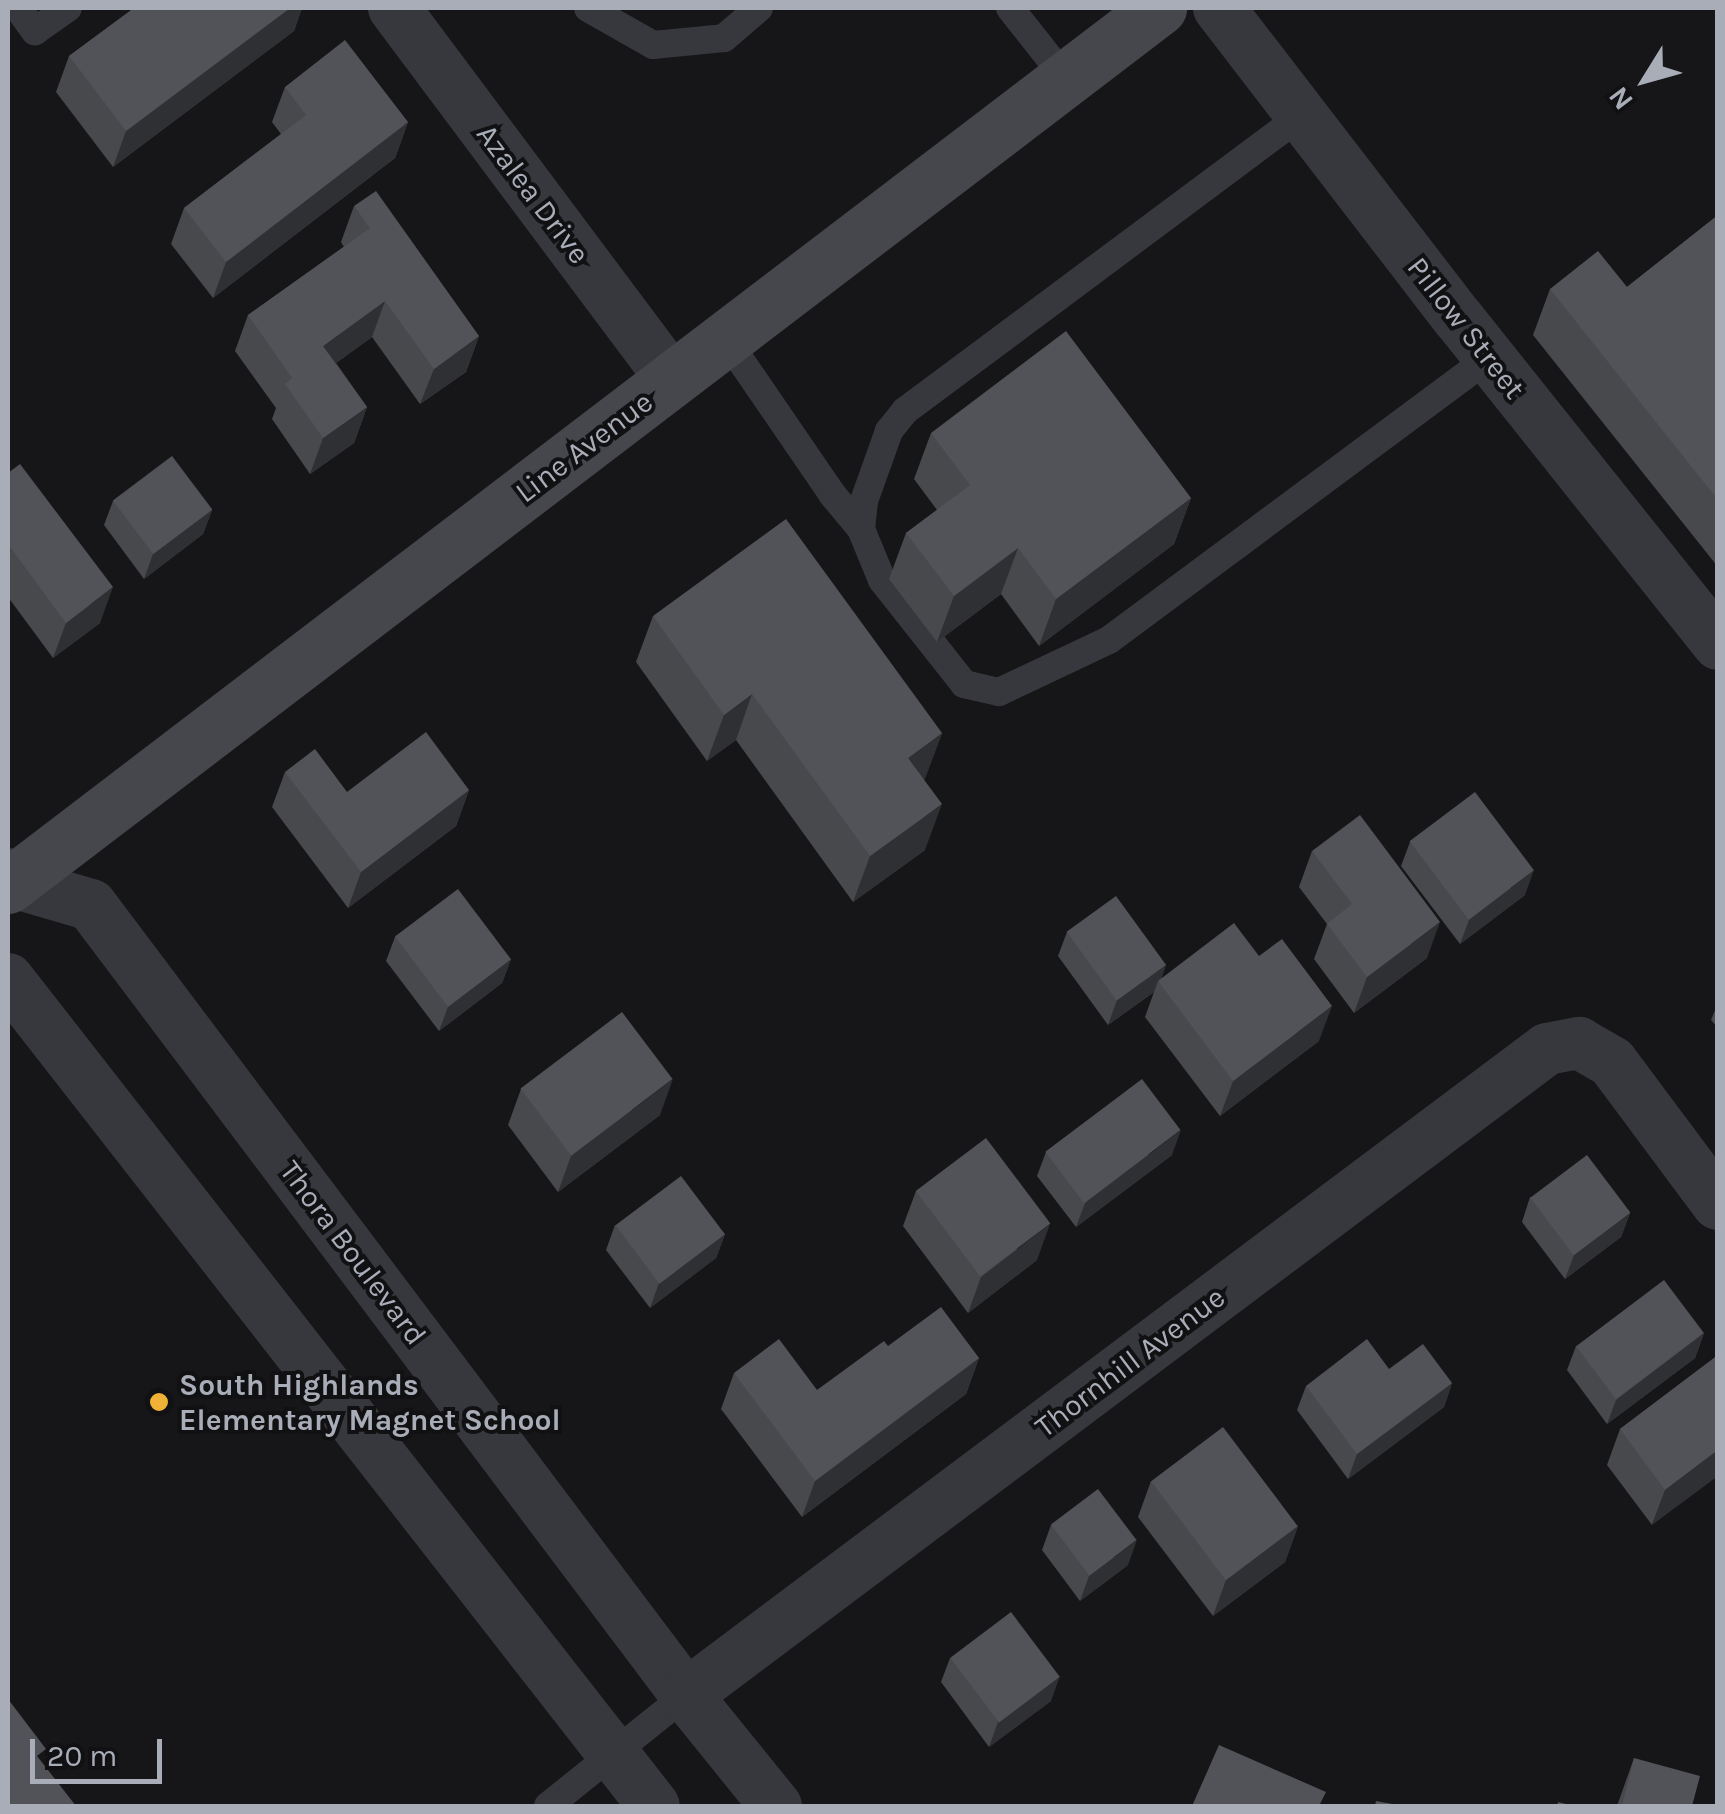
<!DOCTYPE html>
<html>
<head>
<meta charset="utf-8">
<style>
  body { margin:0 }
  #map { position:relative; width:1725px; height:1814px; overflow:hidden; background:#161618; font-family:Karla,sans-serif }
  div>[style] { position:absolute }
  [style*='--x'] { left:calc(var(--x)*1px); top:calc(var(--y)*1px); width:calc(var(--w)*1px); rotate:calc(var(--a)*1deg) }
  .service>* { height:28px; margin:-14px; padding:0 14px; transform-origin:14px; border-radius:14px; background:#37383d }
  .minor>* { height:52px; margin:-26px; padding:0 26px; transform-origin:26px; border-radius:26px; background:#37383d }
  .secondary>* { height:55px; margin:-27.5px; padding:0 27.5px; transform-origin:27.5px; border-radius:27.5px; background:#45474d }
  .wall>* { inset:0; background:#47494d }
  .shaded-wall>* { inset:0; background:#2f3033 }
  .building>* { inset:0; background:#525359; transform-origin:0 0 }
  .dots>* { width:28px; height:28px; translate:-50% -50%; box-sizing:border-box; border:5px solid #111113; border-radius:50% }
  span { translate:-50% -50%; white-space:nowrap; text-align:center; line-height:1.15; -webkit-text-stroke:8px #111113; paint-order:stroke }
  .street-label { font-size:30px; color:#a8adb8 }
  .poi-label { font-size:30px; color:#a8adb8; font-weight:700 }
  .left { translate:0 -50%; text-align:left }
  .frame { position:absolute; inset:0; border:10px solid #a8adb8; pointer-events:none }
  .north { position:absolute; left:1595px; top:30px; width:100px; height:100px; -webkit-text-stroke:8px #111113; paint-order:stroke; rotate:233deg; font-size:28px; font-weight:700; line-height:40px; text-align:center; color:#a8adb8 }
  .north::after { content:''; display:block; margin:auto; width:35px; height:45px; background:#a8adb8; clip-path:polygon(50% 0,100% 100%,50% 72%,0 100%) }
  .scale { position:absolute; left:30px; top:1739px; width:132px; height:45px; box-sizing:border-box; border:5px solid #a8adb8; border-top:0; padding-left:12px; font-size:30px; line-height:35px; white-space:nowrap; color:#a8adb8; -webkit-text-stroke:8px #111113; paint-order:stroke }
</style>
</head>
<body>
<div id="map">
  <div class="service">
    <i style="--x:18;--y:8;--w:29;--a:54"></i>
    <i style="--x:35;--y:31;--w:40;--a:-34.9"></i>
    <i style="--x:588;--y:8;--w:75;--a:29.6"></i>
    <i style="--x:653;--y:45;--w:71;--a:-5.6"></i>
    <i style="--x:724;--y:38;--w:46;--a:-40.6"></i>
    <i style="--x:1010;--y:8;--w:90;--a:51.7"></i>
    <i style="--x:1302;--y:115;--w:495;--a:143.3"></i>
    <i style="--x:905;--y:411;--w:26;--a:129"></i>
    <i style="--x:889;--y:431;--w:74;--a:109.7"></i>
    <i style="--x:864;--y:501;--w:28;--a:96"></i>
    <i style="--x:861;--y:529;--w:55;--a:67.6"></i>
    <i style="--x:882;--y:580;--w:132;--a:51.7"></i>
    <i style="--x:964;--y:684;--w:36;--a:13"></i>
    <i style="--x:999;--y:692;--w:122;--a:-25.3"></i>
    <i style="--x:1109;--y:640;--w:473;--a:-36.6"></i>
    <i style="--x:726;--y:339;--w:188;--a:55.6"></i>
    <i style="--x:832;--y:494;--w:45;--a:50.4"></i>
    <i style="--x:548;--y:1806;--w:177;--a:-38.8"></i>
  </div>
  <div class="minor">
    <i style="--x:394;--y:8;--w:464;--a:53.2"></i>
    <i style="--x:1219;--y:8;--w:391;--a:52.4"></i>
    <i style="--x:1458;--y:318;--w:417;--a:51.4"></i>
    <i style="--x:8;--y:874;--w:9;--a:58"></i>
    <i style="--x:13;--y:882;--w:81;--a:16.4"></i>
    <i style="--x:91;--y:905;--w:989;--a:53.01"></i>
    <i style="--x:686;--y:1695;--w:143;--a:51"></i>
    <i style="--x:8;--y:979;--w:1049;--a:52.01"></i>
    <i style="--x:686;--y:1695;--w:1076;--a:-36.88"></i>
    <i style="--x:1547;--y:1049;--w:33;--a:-11"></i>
    <i style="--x:1579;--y:1043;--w:38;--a:30"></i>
    <i style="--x:1612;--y:1062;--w:177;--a:53.3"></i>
  </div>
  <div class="secondary">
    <i style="--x:8;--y:886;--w:1448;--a:-37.34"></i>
  </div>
  <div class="wall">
    <i style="clip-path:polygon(134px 8px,302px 8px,294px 31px,113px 167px,56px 92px,69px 56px)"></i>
    <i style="clip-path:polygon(285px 87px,408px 122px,395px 158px,213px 298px,171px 244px,184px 208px,281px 134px,272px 122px)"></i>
    <i style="clip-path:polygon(354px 206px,479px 336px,466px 372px,420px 404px,372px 337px,336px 363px,367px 407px,354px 443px,310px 474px,272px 419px,276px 408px,235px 351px,248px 315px,344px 247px,341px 242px)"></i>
    <i style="clip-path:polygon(1718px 215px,1718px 567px,1533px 335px,1550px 289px,1627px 287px)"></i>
    <i style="clip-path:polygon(931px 433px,1191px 498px,1174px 544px,1039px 646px,1001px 594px,937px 642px,889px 579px,906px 533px,937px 510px,914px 479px)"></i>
    <i style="clip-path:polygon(8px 473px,100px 623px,53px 658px,8px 597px)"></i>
    <i style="clip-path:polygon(113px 501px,212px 510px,203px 534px,144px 579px,104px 525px)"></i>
    <i style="clip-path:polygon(653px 616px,942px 733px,924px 780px,925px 850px,853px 902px,736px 740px,707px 761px,636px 662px)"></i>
    <i style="clip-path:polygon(285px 772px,347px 792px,469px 790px,456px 826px,348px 908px,272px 807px)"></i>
    <i style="clip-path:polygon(1410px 842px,1525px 895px,1460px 944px,1401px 866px)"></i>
    <i style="clip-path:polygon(1312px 851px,1427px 958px,1354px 1013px,1314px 959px,1327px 924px,1299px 887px)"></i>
    <i style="clip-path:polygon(1067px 932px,1166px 965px,1161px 978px,1319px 1041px,1220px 1116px,1145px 1017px,1154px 992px,1108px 1025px,1058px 956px)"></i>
    <i style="clip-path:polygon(395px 937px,511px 959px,502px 983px,439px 1031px,386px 961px)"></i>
    <i style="clip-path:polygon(1718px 1003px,1718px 1028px,1711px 1020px)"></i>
    <i style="clip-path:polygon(521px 1089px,660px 1115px,558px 1192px,508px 1125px)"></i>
    <i style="clip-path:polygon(1046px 1152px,1172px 1155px,1076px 1227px,1037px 1176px)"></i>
    <i style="clip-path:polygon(916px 1191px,1037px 1260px,968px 1313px,903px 1226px)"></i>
    <i style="clip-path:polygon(1530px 1197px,1630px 1213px,1621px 1237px,1565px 1279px,1522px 1222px)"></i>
    <i style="clip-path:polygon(615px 1225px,725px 1234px,716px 1258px,650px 1308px,606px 1250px)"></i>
    <i style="clip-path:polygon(1704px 1333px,1695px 1358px,1607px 1424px,1567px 1370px,1576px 1346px)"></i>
    <i style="clip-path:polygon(888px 1346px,979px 1358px,966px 1394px,802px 1517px,721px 1409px,734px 1373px,817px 1390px)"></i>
    <i style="clip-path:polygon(1718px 1355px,1652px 1525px,1607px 1465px,1620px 1429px)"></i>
    <i style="clip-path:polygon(1389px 1369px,1452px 1383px,1444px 1407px,1348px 1479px,1297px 1410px,1306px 1386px)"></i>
    <i style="clip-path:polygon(1151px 1481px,1298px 1526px,1285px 1562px,1213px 1616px,1138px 1517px)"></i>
    <i style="clip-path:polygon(1051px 1525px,1128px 1565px,1080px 1601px,1042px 1550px)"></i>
    <i style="clip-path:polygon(950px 1658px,1051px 1701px,989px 1747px,941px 1682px)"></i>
    <i style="clip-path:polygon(1634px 1758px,1692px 1806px,1617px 1806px)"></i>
  </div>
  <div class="shaded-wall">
    <i style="clip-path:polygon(290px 8px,302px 8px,294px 31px,113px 167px,126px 131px)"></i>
    <i style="clip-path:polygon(408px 122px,395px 158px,213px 298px,226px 262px)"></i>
    <i style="clip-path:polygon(385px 301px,372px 337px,310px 382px,323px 346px)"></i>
    <i style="clip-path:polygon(479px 336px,466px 372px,420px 404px,434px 369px)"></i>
    <i style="clip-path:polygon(367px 407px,354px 443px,310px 474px,323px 438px)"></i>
    <i style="clip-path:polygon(1191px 498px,1174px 544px,1039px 646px,1056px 599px)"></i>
    <i style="clip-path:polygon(212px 510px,203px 534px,144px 579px,153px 554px)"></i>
    <i style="clip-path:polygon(1018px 548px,1001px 594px,937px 642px,954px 596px)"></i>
    <i style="clip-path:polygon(113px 587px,100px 623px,53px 658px,66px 623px)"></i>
    <i style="clip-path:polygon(752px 694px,736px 740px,707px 761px,724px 715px)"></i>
    <i style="clip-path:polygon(942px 733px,925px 779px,891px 804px,908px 758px)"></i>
    <i style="clip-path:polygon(469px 790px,456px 826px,348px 908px,361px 872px)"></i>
    <i style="clip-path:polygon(942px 804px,925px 850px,853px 902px,870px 856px)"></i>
    <i style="clip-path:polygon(1534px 870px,1525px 895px,1460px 944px,1469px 920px)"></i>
    <i style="clip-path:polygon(1440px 922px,1427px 958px,1354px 1013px,1367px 977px)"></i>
    <i style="clip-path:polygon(511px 959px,502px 983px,439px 1031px,448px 1007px)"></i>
    <i style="clip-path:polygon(1166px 965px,1160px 983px,1158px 981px,1154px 992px,1108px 1025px,1117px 1000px)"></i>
    <i style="clip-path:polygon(1332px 1006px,1319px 1041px,1220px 1116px,1233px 1081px)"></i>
    <i style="clip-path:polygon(673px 1079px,660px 1115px,558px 1192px,571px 1156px)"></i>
    <i style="clip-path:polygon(1181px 1130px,1172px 1155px,1076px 1227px,1085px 1203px)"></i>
    <i style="clip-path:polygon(1630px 1213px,1621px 1237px,1565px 1279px,1574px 1255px)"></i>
    <i style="clip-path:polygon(1050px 1224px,1037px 1260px,968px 1313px,981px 1277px)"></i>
    <i style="clip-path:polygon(725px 1234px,716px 1258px,650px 1308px,659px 1283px)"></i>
    <i style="clip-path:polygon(1704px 1333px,1695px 1358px,1607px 1424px,1616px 1400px)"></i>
    <i style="clip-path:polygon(979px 1358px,966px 1394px,802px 1517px,815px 1481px)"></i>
    <i style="clip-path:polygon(1452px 1383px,1444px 1407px,1348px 1479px,1357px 1454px)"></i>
    <i style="clip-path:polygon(1718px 1450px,1718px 1476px,1652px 1525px,1665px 1490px)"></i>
    <i style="clip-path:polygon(1298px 1526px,1285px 1562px,1213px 1616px,1226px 1580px)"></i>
    <i style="clip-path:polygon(1137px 1540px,1128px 1565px,1080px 1601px,1089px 1576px)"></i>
    <i style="clip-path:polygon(1060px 1676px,1051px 1701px,989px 1747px,998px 1722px)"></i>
  </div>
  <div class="building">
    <i style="clip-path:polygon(134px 8px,290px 8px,126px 131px,69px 56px)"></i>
    <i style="clip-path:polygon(345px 40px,408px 122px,226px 262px,184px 208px,306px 115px,285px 87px)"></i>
    <i style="clip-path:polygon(376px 191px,479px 336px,434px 369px,385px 301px,323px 346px,367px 407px,323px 438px,285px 384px,292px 378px,248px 315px,370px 228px,354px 206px)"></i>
    <i style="clip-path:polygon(1718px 215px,1718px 500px,1550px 289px,1598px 251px,1627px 287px)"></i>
    <i style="clip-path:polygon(1066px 331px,1191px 498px,1056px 599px,1018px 548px,954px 596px,906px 533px,970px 485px,931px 433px)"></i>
    <i style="left:172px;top:456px;width:67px;height:74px;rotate:53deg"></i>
    <i style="clip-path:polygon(20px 464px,113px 587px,66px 623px,8px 544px,8px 473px)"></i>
    <i style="clip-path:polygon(786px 519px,942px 733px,908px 758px,942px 804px,870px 856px,752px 694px,724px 715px,653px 616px)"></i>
    <i style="clip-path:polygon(426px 732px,469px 790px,361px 872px,285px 772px,315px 749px,347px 792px)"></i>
    <i style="left:1475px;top:792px;width:98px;height:82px;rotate:53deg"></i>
    <i style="clip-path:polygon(1360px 815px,1440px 922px,1367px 977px,1327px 924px,1352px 904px,1312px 851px)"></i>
    <i style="left:458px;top:889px;width:88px;height:79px;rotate:53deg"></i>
    <i style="left:1116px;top:896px;width:85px;height:61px;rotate:54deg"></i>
    <i style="clip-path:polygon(1234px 923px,1259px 956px,1282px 939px,1332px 1006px,1233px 1081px,1158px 981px)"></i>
    <i style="left:622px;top:1012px;width:84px;height:127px;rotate:53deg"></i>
    <i style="left:1142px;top:1079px;width:64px;height:121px;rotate:53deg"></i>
    <i style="left:986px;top:1138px;width:107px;height:88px;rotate:53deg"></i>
    <i style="left:1587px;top:1155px;width:72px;height:71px;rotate:53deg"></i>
    <i style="left:681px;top:1176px;width:73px;height:82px;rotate:53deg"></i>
    <i style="left:1664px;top:1280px;width:66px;height:110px;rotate:53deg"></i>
    <i style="clip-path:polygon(941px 1307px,979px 1358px,815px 1481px,734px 1373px,779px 1339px,817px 1390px,884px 1341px,888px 1346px)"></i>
    <i style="clip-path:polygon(1367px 1339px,1389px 1369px,1423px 1344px,1452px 1383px,1357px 1454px,1306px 1386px)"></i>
    <i style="clip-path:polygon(1718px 1355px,1718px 1450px,1665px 1490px,1620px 1429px)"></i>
    <i style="left:1223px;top:1427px;width:124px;height:90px;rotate:53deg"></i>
    <i style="left:1098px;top:1489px;width:64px;height:59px;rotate:53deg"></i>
    <i style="left:1011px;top:1612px;width:81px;height:76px;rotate:53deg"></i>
    <i style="clip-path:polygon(8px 1699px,46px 1749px,37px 1756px,76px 1806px,8px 1806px)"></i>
    <i style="clip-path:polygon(1219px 1745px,1326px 1792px,1319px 1806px,1192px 1806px)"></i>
    <i style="clip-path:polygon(1634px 1758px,1700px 1776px,1692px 1806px,1622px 1806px)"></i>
    <i style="clip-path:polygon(1376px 1801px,1403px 1806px,1375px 1806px)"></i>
    <i style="clip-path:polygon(1558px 1802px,1574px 1806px,1557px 1806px)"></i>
  </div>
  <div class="dots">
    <i style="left:159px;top:1402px;background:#efb136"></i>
  </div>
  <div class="street-label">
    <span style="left:533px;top:194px;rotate:53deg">Azalea Drive</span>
    <span style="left:1466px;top:328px;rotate:52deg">Pillow Street</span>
    <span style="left:584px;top:447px;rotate:-37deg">Line Avenue</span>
    <span style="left:353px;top:1253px;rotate:53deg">Thora Boulevard</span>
    <span style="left:1130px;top:1362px;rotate:-37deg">Thornhill Avenue</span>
  </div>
  <div class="poi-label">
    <span class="left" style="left:179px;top:1402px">South Highlands<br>Elementary Magnet School</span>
  </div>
  <div class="frame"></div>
  <div class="north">N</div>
  <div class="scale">20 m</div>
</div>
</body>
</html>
